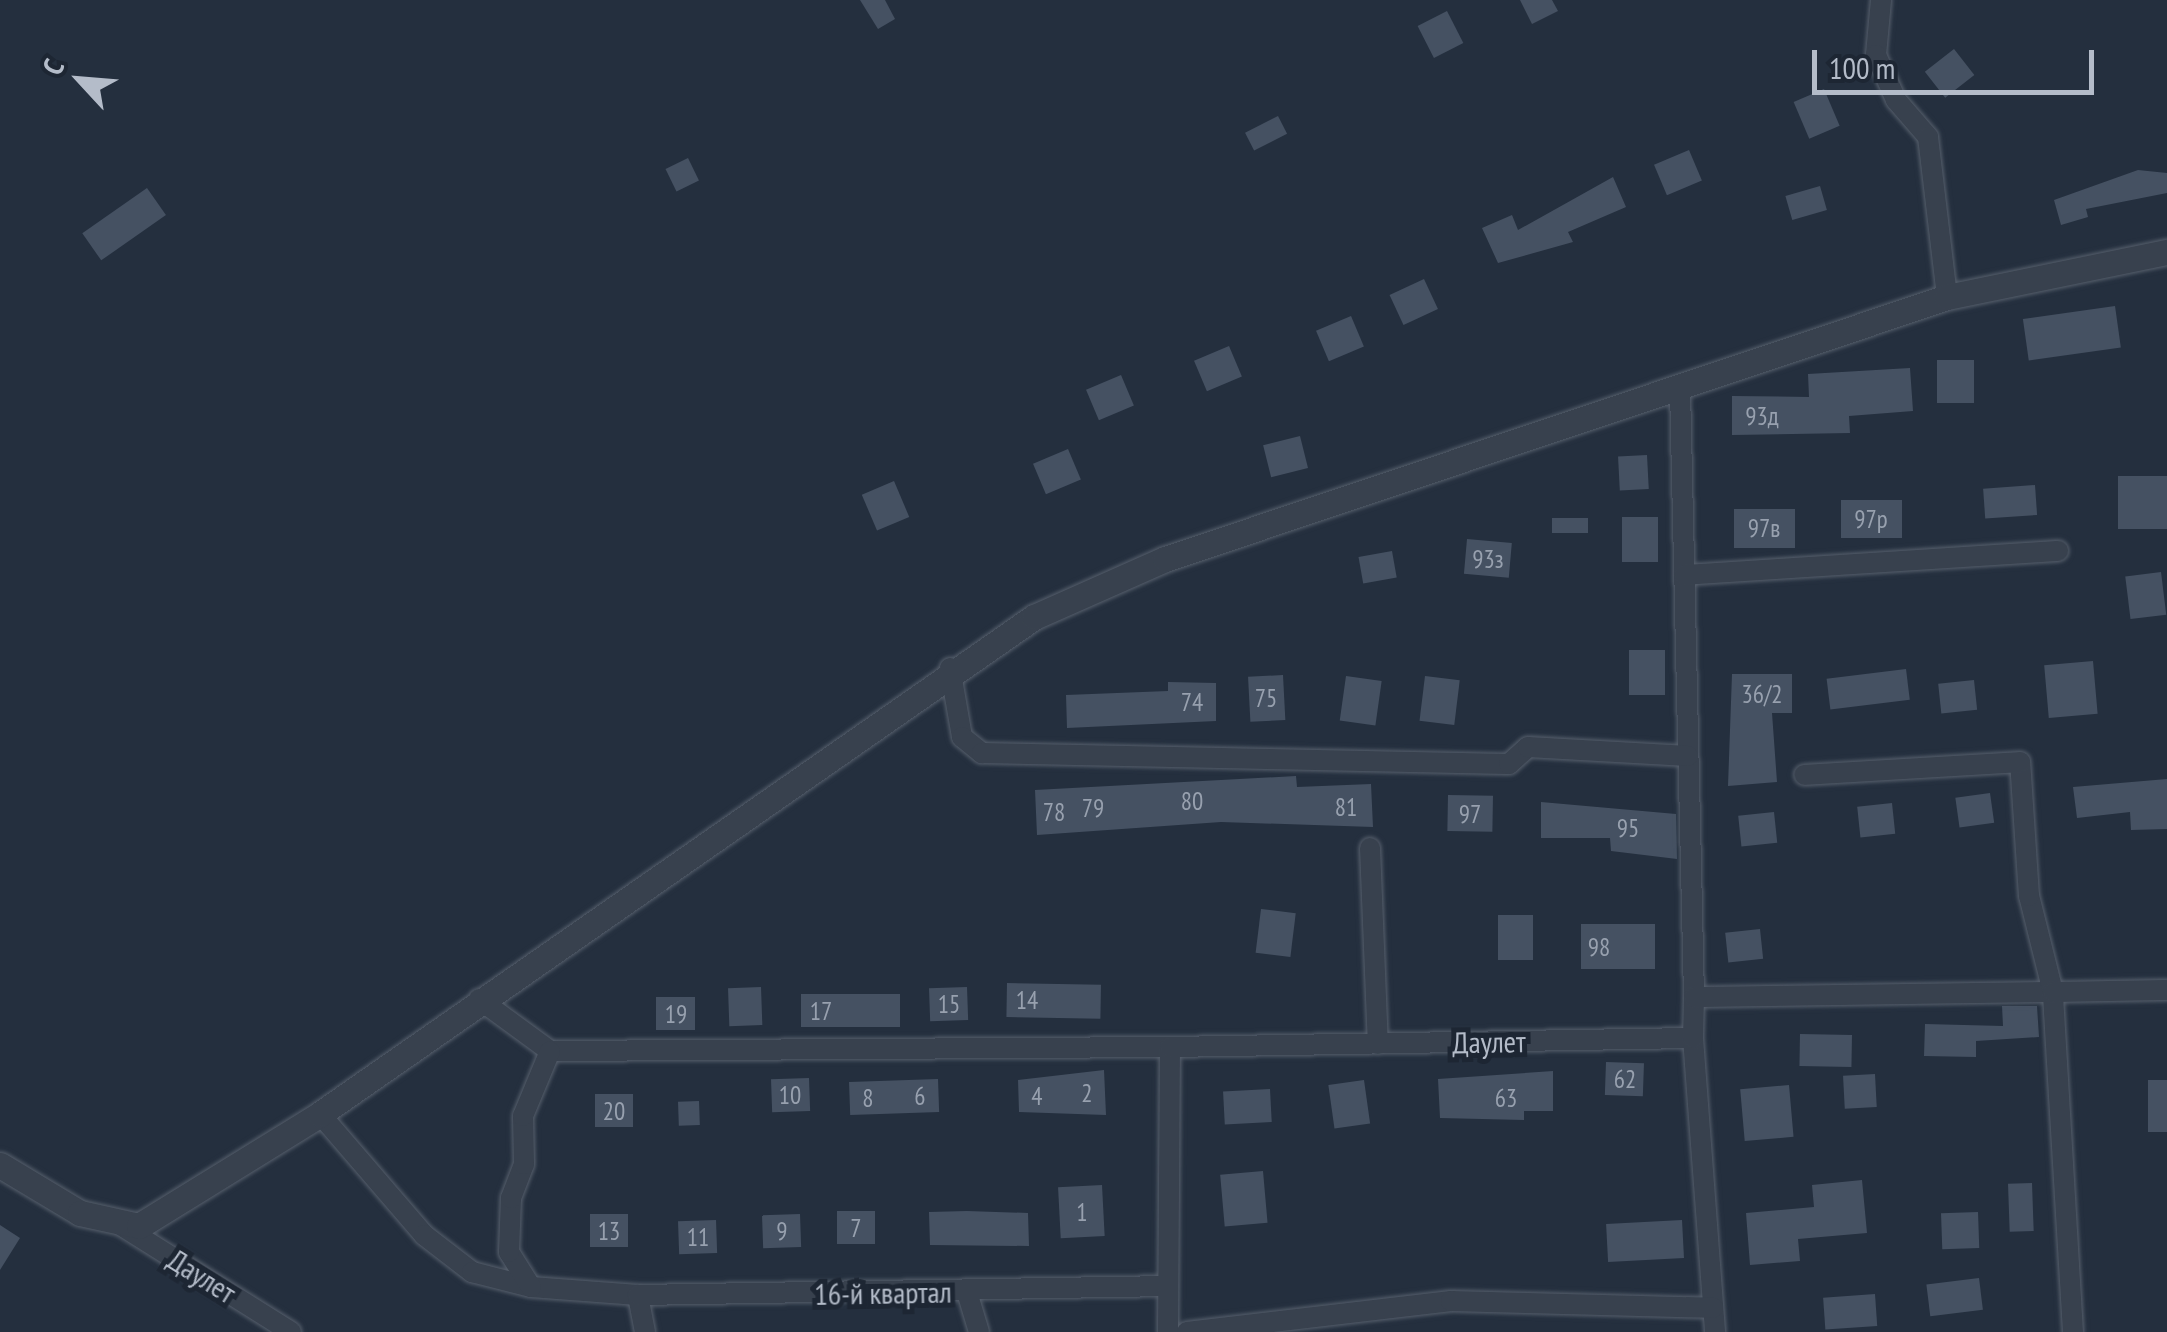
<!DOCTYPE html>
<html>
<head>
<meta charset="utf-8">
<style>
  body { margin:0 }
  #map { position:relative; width:2167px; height:1332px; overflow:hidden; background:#242f3e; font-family:"PT Sans Narrow",sans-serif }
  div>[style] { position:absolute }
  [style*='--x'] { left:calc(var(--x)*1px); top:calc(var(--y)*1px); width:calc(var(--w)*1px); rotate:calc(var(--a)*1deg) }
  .building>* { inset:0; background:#455162; transform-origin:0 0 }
  .roads { filter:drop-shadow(0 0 2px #565f6c) drop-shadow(0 0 2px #565f6c) }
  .minor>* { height:20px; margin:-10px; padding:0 10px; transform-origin:10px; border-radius:10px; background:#38414e }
  .tertiary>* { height:25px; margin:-12.5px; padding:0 12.5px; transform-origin:12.5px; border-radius:12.5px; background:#38414e }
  span { translate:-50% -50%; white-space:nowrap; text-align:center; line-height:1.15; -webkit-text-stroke:10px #1d2633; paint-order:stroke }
  .number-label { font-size:25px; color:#98a1af }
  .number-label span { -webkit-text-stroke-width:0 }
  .street-label { font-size:30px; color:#b4bcc9 }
  .north { position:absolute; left:30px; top:30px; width:100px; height:100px; -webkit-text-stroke:8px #1d2633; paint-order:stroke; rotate:296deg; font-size:28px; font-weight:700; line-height:40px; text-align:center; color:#b4bcc9 }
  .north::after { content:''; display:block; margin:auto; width:35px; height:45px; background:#b4bcc9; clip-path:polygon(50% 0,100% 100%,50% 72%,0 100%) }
  .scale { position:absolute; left:1812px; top:50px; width:282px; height:45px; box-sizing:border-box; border:5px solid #b4bcc9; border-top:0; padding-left:12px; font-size:30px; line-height:35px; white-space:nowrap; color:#b4bcc9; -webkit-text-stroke:8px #1d2633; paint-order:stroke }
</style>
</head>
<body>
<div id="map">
  <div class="building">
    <i style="clip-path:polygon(860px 0,885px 0,895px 19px,878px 29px)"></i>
    <i style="clip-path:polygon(1520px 0,1552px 0,1558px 11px,1532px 24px)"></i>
    <i style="left:1447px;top:11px;width:36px;height:33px;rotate:63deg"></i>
    <i style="left:1954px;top:49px;width:33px;height:37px;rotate:52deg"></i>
    <i style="left:1824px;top:89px;width:40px;height:33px;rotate:67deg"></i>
    <i style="left:1278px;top:116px;width:20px;height:37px;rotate:63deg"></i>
    <i style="left:1689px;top:150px;width:33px;height:38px;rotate:67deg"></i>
    <i style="left:688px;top:158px;width:25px;height:25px;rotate:64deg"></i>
    <i style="clip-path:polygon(2138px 170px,2167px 173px,2167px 193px,2086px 209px,2088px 217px,2061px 225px,2054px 200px)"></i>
    <i style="clip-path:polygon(1613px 177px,1626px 207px,1568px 232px,1573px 242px,1498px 263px,1482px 228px,1512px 215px,1518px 230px)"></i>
    <i style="left:1820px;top:186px;width:25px;height:36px;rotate:74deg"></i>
    <i style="left:147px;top:188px;width:33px;height:79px;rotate:55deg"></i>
    <i style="left:1424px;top:279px;width:33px;height:38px;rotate:65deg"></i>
    <i style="left:2115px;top:306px;width:42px;height:93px;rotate:82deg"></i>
    <i style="left:1351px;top:316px;width:33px;height:38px;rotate:67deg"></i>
    <i style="left:1229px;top:346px;width:33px;height:38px;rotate:67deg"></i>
    <i style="left:1937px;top:360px;width:37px;height:43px"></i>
    <i style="clip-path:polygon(1910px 368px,1913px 411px,1849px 416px,1850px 433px,1732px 435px,1732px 396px,1809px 397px,1808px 374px)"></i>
    <i style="left:1121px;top:375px;width:33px;height:38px;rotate:67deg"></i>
    <i style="left:1300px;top:436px;width:33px;height:38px;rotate:76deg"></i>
    <i style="left:1068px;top:449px;width:33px;height:38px;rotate:67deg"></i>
    <i style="left:1647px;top:455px;width:34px;height:29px;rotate:87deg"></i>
    <i style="left:2167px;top:476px;width:53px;height:49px;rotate:90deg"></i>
    <i style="left:894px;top:481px;width:39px;height:35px;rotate:67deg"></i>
    <i style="left:2035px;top:485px;width:30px;height:52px;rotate:86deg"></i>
    <i style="left:1841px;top:500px;width:61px;height:38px"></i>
    <i style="left:1734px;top:509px;width:61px;height:39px"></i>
    <i style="left:1622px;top:517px;width:36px;height:45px"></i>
    <i style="left:1552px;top:518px;width:36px;height:15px"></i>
    <i style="left:1467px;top:539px;width:45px;height:35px;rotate:5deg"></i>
    <i style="left:1392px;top:551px;width:27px;height:34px;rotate:80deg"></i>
    <i style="left:2161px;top:572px;width:43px;height:36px;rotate:83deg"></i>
    <i style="left:1629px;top:650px;width:36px;height:45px"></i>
    <i style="left:2093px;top:661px;width:53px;height:49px;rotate:85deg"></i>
    <i style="left:1906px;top:669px;width:31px;height:80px;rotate:83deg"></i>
    <i style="clip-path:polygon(1732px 674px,1792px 674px,1792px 713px,1772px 713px,1777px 782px,1728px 786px)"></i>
    <i style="left:1283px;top:675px;width:45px;height:35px;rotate:87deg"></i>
    <i style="left:1346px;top:676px;width:36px;height:45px;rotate:8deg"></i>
    <i style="left:1425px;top:676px;width:35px;height:45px;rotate:7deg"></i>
    <i style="left:1974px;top:680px;width:30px;height:36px;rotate:84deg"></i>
    <i style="clip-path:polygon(1168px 682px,1216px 683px,1216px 721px,1067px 728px,1066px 695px,1168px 691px)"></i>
    <i style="clip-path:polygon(1296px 776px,1297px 787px,1371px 784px,1373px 827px,1221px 822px,1037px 835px,1035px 790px)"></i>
    <i style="clip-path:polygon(2167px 779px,2167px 829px,2131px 830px,2130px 812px,2077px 818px,2073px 787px)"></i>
    <i style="left:1990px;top:793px;width:30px;height:35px;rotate:82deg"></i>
    <i style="left:1448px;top:795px;width:45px;height:36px;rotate:1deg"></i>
    <i style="clip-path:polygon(1541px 802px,1676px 814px,1677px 859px,1611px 851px,1610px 838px,1541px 838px)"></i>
    <i style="left:1892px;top:803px;width:31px;height:35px;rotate:84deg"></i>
    <i style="left:1774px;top:812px;width:31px;height:36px;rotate:84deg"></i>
    <i style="left:1261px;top:909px;width:35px;height:44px;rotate:7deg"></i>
    <i style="left:1498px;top:915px;width:35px;height:45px"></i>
    <i style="left:1581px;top:924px;width:74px;height:45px"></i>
    <i style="left:1760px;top:929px;width:30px;height:35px;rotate:84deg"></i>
    <i style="left:1007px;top:983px;width:94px;height:34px;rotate:1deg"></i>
    <i style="left:761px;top:987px;width:38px;height:33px;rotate:88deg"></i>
    <i style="left:967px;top:987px;width:33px;height:38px;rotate:88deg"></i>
    <i style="left:900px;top:994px;width:33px;height:99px;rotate:90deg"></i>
    <i style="left:695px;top:997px;width:33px;height:39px;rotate:90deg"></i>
    <i style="clip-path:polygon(2002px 1006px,2037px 1006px,2039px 1037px,1976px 1041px,1976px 1057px,1924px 1056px,1925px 1024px,2003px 1026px)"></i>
    <i style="left:1800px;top:1034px;width:52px;height:32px;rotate:1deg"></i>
    <i style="left:1606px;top:1062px;width:38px;height:33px;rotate:2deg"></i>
    <i style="clip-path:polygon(1104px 1070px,1106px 1115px,1019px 1112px,1018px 1080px)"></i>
    <i style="clip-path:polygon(1553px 1071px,1553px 1111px,1524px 1111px,1524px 1120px,1440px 1118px,1438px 1079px)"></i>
    <i style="left:1875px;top:1074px;width:33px;height:32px;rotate:87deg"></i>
    <i style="left:809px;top:1078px;width:33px;height:38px;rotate:88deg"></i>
    <i style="left:938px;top:1079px;width:33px;height:89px;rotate:88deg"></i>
    <i style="left:1364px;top:1080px;width:44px;height:36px;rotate:82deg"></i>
    <i style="left:2148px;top:1080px;width:19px;height:52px"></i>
    <i style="left:1789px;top:1085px;width:52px;height:49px;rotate:85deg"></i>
    <i style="left:1270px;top:1089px;width:33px;height:47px;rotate:87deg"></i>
    <i style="left:633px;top:1094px;width:33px;height:38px;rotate:90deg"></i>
    <i style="left:699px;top:1101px;width:24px;height:21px;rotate:88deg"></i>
    <i style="left:1263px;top:1171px;width:52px;height:43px;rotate:85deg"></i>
    <i style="clip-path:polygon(1862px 1180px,1867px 1233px,1798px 1239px,1800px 1261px,1750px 1265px,1746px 1213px,1814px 1207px,1812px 1185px)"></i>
    <i style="left:2032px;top:1183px;width:48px;height:24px;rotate:88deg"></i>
    <i style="left:1102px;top:1185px;width:51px;height:44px;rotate:87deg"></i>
    <i style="left:875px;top:1211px;width:33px;height:38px;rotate:90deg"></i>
    <i style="clip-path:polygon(967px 1211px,1028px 1213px,1029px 1246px,930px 1245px,929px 1212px)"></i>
    <i style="left:1978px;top:1212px;width:36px;height:37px;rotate:88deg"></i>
    <i style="left:628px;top:1214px;width:33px;height:38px;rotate:90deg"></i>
    <i style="left:800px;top:1214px;width:33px;height:38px;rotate:88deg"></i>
    <i style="left:716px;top:1220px;width:33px;height:38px;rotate:88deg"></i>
    <i style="left:1682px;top:1220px;width:38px;height:76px;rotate:87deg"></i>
    <i style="clip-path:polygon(0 1225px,20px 1238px,0 1270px)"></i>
    <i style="left:1979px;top:1278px;width:32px;height:53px;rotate:83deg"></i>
    <i style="left:1875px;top:1294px;width:32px;height:52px;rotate:86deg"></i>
  </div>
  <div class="roads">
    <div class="minor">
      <i style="--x:1881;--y:0;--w:55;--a:95.2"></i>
      <i style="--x:1876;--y:55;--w:49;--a:66"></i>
      <i style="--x:1896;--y:100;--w:49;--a:49.1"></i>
      <i style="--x:1928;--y:137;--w:161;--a:83.2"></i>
      <i style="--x:1680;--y:389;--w:608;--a:88.68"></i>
      <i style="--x:1684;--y:575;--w:375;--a:-3.7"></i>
      <i style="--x:950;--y:668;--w:70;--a:80.1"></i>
      <i style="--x:962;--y:737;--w:26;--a:39"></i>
      <i style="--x:982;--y:753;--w:527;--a:1.2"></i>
      <i style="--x:1509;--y:764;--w:25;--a:-42"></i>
      <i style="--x:1528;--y:747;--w:160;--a:3.2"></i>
      <i style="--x:1370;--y:848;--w:196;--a:87.7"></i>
      <i style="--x:479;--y:999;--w:88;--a:36.2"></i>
      <i style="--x:550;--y:1051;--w:620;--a:-0.37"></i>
      <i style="--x:1693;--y:1038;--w:295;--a:85.7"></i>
      <i style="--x:320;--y:1114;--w:160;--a:49.3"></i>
      <i style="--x:424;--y:1235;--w:61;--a:37.6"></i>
      <i style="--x:472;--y:1272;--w:61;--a:14.3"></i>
      <i style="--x:531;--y:1287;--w:107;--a:4.3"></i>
      <i style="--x:119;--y:1224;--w:203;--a:32.1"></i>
      <i style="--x:531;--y:1287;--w:41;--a:-122.2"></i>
      <i style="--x:509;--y:1252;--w:54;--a:-87.9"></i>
      <i style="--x:511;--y:1198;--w:36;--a:-69"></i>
      <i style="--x:524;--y:1164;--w:48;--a:-91.2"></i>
      <i style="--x:523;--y:1116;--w:70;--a:-67.4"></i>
      <i style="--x:967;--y:1292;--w:42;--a:73.3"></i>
      <i style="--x:645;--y:1332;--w:38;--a:-101"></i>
      <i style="--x:638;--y:1295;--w:530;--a:-0.97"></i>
      <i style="--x:1168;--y:1332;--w:285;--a:-89.6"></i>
      <i style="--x:1170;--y:1047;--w:523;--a:-0.99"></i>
      <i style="--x:1693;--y:1038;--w:41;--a:-88.6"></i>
      <i style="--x:1694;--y:997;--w:359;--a:-0.8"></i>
      <i style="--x:2053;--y:992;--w:99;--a:-104"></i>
      <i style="--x:2029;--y:896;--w:134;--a:-93.8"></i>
      <i style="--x:2020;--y:762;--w:216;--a:176.6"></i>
      <i style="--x:1187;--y:1332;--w:266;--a:-6.7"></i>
      <i style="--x:1451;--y:1301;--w:262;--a:1.5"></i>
      <i style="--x:2073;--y:1332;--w:341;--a:-93.4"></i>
      <i style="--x:2053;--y:992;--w:114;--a:-1"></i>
    </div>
    <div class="tertiary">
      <i style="--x:0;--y:1165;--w:93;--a:31"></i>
      <i style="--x:80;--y:1213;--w:60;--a:12.4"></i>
      <i style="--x:139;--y:1226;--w:213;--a:-31.7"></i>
      <i style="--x:320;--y:1114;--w:870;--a:-34.84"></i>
      <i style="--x:1034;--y:617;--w:143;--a:-23.9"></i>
      <i style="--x:1165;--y:559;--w:825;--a:-18.52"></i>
      <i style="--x:1947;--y:297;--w:225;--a:-11.6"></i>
    </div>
  </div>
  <div class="number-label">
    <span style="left:1762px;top:416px">93д</span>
    <span style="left:1871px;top:519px">97р</span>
    <span style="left:1764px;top:528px">97в</span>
    <span style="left:1488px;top:559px">93з</span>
    <span style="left:1762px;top:694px">36/2</span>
    <span style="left:1266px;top:698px">75</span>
    <span style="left:1192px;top:702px">74</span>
    <span style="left:1192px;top:801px">80</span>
    <span style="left:1346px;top:807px">81</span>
    <span style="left:1093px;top:808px">79</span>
    <span style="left:1054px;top:812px">78</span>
    <span style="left:1470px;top:814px">97</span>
    <span style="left:1628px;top:828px">95</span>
    <span style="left:1599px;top:947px">98</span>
    <span style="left:1027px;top:1000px">14</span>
    <span style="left:949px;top:1004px">15</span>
    <span style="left:821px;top:1011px">17</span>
    <span style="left:676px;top:1014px">19</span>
    <span style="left:1625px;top:1079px">62</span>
    <span style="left:1087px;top:1093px">2</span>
    <span style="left:790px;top:1095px">10</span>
    <span style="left:920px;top:1096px">6</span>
    <span style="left:1037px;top:1096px">4</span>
    <span style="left:868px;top:1098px">8</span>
    <span style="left:1506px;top:1098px">63</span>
    <span style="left:614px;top:1111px">20</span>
    <span style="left:1082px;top:1212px">1</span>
    <span style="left:856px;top:1228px">7</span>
    <span style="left:609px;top:1231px">13</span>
    <span style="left:782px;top:1231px">9</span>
    <span style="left:698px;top:1237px">11</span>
  </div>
  <div class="street-label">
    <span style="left:1489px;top:1042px;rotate:-1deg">Даулет</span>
    <span style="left:202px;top:1276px;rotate:32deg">Даулет</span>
    <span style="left:883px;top:1293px;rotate:-1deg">16-й квартал</span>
  </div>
  <div class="north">С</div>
  <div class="scale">100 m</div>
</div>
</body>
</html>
